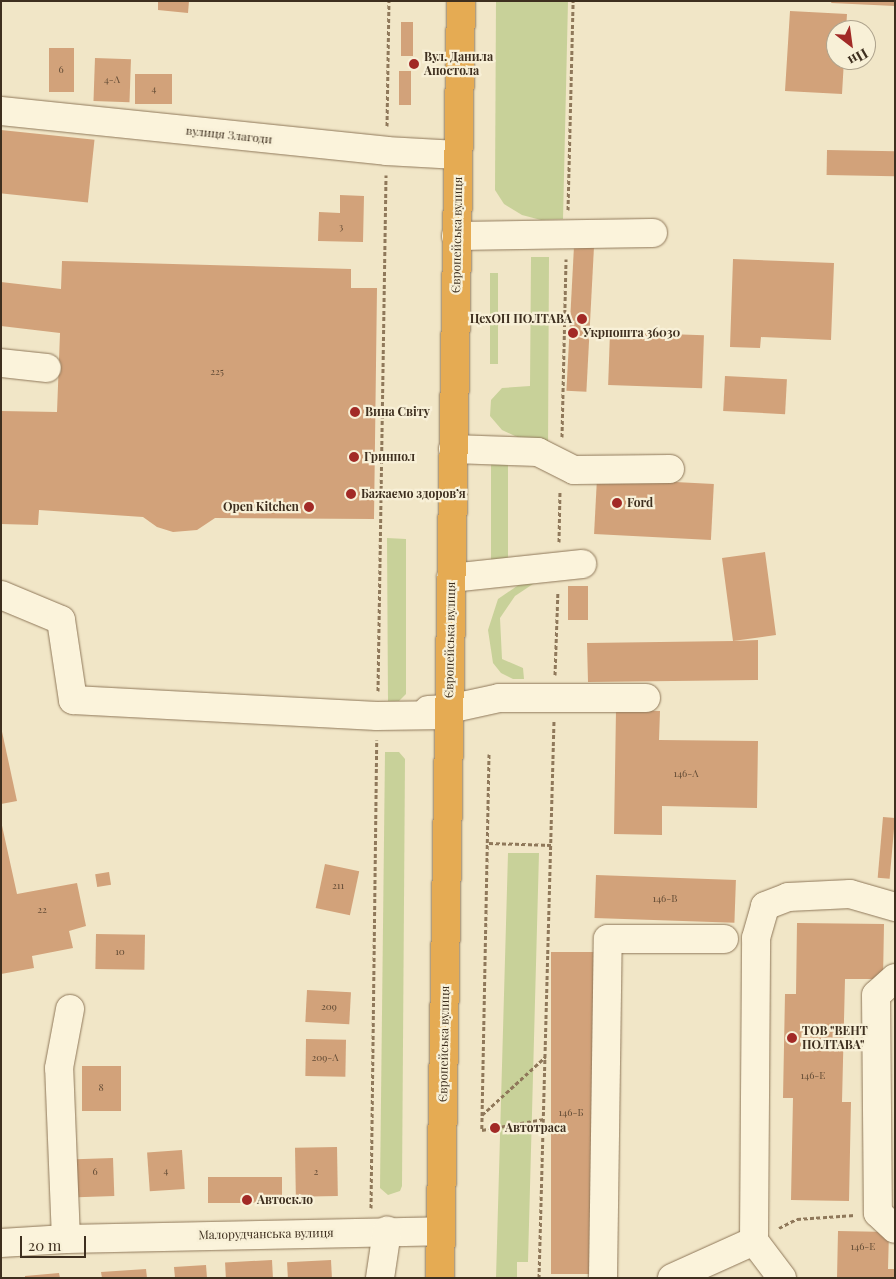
<!DOCTYPE html>
<html>
<head>
<meta charset="utf-8">
<style>
  body { margin:0 }
  #map { position:relative; width:896px; height:1279px; overflow:hidden; background:#f1e6c7; font-family:"Playfair Display",serif }
  div>[style] { position:absolute }
  [style*='--x'] { left:calc(var(--x)*1px); top:calc(var(--y)*1px); width:calc(var(--w)*1px); rotate:calc(var(--a)*1deg) }
  .green>* { inset:0; background:#c8d199; transform-origin:0 0 }
  .building>* { inset:0; background:#d2a27a; transform-origin:0 0 }
  .path>* { height:3px; margin-top:-1.5px; transform-origin:0; background:repeating-linear-gradient(90deg,#8f785a 0 4px,transparent 0 6.5px) }
  .roads { filter:drop-shadow(0 0 1px #8f785a) drop-shadow(0 0 1px #8f785a) }
  .minor>* { height:28px; margin:-14px; padding:0 14px; transform-origin:14px; border-radius:14px; background:#fbf3db }
  .highway>* { height:28px; margin:-14px; padding:0 14px; transform-origin:14px; border-radius:14px; background:#e5ab53 }
  .dots>* { width:14px; height:14px; translate:-50% -50%; box-sizing:border-box; border:2px solid #f8f0d7; border-radius:50% }
  span { translate:-50% -50%; white-space:nowrap; text-align:center; line-height:1.15; -webkit-text-stroke:4.5px #f8f0d7; paint-order:stroke }
  .number-label { font-size:10px; color:#634c36 }
  .number-label span { -webkit-text-stroke-width:0 }
  .poi-label { font-size:12px; color:#3e2f1f; font-weight:700 }
  .left { translate:0 -50%; text-align:left }
  .right { translate:-100% -50%; text-align:right }
  .street-label { font-size:12px; color:#3e2f1f }
  .frame { position:absolute; inset:0; border:2px solid #3e2f1f; pointer-events:none }
  .north { position:absolute; left:826px; top:20px; width:50px; height:50px; box-sizing:border-box; background:#f8f0d7; border:1px solid #aea38d; border-radius:50%; rotate:150deg; font-size:14px; font-weight:700; line-height:20px; text-align:center; color:#3e2f1f }
  .north::after { content:''; display:block; margin:auto; width:18px; height:22px; background:#a22a26; clip-path:polygon(50% 0,100% 100%,50% 72%,0 100%) }
  .scale { position:absolute; left:20px; top:1236px; width:66px; height:22px; box-sizing:border-box; border:2px solid #3e2f1f; border-top:0; padding-left:6px; font-size:15px; line-height:18px; white-space:nowrap; color:#3e2f1f; -webkit-text-stroke:4px #f8f0d7; paint-order:stroke }
</style>
</head>
<body>
<div id="map">
  <div class="green">
    <i style="clip-path:polygon(496px 1px,568px 1px,563px 219px,541px 220px,522px 215px,504px 204px,495px 190px)"></i>
    <i style="clip-path:polygon(531px 257px,549px 257px,548px 451px,502px 430px,490px 416px,491px 400px,502px 388px,530px 386px)"></i>
    <i style="left:490px;top:273px;width:8px;height:91px"></i>
    <i style="left:491px;top:458px;width:17px;height:106px"></i>
    <i style="clip-path:polygon(387px 538px,406px 539px,406px 694px,399px 701px,388px 701px)"></i>
    <i style="clip-path:polygon(536px 573px,539px 580px,515px 596px,500px 618px,502px 659px,523px 668px,524px 679px,513px 679px,501px 673px,493px 663px,488px 630px,498px 599px)"></i>
    <i style="clip-path:polygon(385px 752px,399px 752px,405px 759px,402px 1186px,400px 1191px,388px 1195px,380px 1188px)"></i>
    <i style="clip-path:polygon(508px 853px,539px 853px,528px 1262px,517px 1262px,517px 1278px,496px 1278px)"></i>
  </div>
  <div class="building">
    <i style="clip-path:polygon(158px 1px,189px 1px,188px 13px,158px 10px)"></i>
    <i style="clip-path:polygon(832px 1px,895px 1px,895px 6px,831px 3px)"></i>
    <i style="clip-path:polygon(790px 11px,847px 14px,846px 30px,836px 30px,836px 60px,844px 60px,842px 94px,785px 91px)"></i>
    <i style="left:401px;top:22px;width:12px;height:34px"></i>
    <i style="left:49px;top:48px;width:25px;height:44px"></i>
    <i style="left:95px;top:58px;width:36px;height:43px;rotate:2deg"></i>
    <i style="left:399px;top:71px;width:12px;height:34px"></i>
    <i style="left:135px;top:74px;width:37px;height:30px"></i>
    <i style="left:1px;top:130px;width:94px;height:63px;rotate:6deg"></i>
    <i style="left:827px;top:150px;width:68px;height:25px;rotate:1deg"></i>
    <i style="clip-path:polygon(340px 195px,364px 196px,363px 242px,318px 241px,319px 212px,340px 213px)"></i>
    <i style="left:574px;top:246px;width:20px;height:145px;rotate:3deg"></i>
    <i style="clip-path:polygon(733px 259px,834px 263px,831px 340px,761px 337px,760px 348px,730px 347px)"></i>
    <i style="clip-path:polygon(62px 261px,351px 269px,351px 288px,377px 288px,374px 519px,215px 518px,197px 530px,173px 532px,157px 527px,143px 517px,39px 510px,38px 525px,1px 524px,1px 411px,57px 412px,60px 333px,1px 326px,1px 282px,61px 289px)"></i>
    <i style="left:610px;top:332px;width:94px;height:53px;rotate:2deg"></i>
    <i style="left:725px;top:376px;width:62px;height:35px;rotate:3deg"></i>
    <i style="left:597px;top:478px;width:117px;height:56px;rotate:3deg"></i>
    <i style="clip-path:polygon(765px 552px,776px 635px,733px 641px,758px 640px,758px 680px,588px 682px,587px 643px,733px 641px,722px 558px)"></i>
    <i style="left:568px;top:586px;width:20px;height:34px"></i>
    <i style="clip-path:polygon(616px 710px,660px 711px,659px 740px,758px 741px,757px 808px,662px 806px,662px 835px,614px 834px)"></i>
    <i style="clip-path:polygon(1px 727px,17px 801px,1px 804px)"></i>
    <i style="left:883px;top:817px;width:12px;height:61px;rotate:5deg"></i>
    <i style="clip-path:polygon(1px 821px,17px 894px,77px 883px,86px 926px,69px 931px,73px 948px,32px 956px,34px 968px,1px 974px)"></i>
    <i style="left:325px;top:864px;width:35px;height:45px;rotate:12deg"></i>
    <i style="left:109px;top:872px;width:13px;height:14px;rotate:81deg"></i>
    <i style="left:596px;top:875px;width:140px;height:43px;rotate:2deg"></i>
    <i style="clip-path:polygon(797px 923px,884px 924px,883px 979px,845px 979px,842px 1102px,851px 1102px,849px 1201px,791px 1200px,793px 1098px,783px 1098px,785px 994px,796px 994px)"></i>
    <i style="left:96px;top:934px;width:49px;height:35px;rotate:1deg"></i>
    <i style="left:551px;top:952px;width:45px;height:322px"></i>
    <i style="left:307px;top:990px;width:44px;height:32px;rotate:3deg"></i>
    <i style="left:306px;top:1039px;width:40px;height:37px;rotate:1deg"></i>
    <i style="left:82px;top:1066px;width:39px;height:45px"></i>
    <i style="left:337px;top:1147px;width:49px;height:42px;rotate:89deg"></i>
    <i style="left:182px;top:1150px;width:39px;height:35px;rotate:86deg"></i>
    <i style="left:113px;top:1158px;width:38px;height:37px;rotate:88deg"></i>
    <i style="left:282px;top:1177px;width:26px;height:74px;rotate:90deg"></i>
    <i style="clip-path:polygon(838px 1231px,889px 1232px,888px 1269px,895px 1269px,895px 1278px,837px 1278px)"></i>
    <i style="left:272px;top:1260px;width:18px;height:47px;rotate:87deg"></i>
    <i style="left:331px;top:1260px;width:18px;height:44px;rotate:87deg"></i>
    <i style="clip-path:polygon(206px 1265px,207px 1278px,175px 1278px,174px 1267px)"></i>
    <i style="clip-path:polygon(146px 1269px,147px 1278px,102px 1278px,101px 1272px)"></i>
    <i style="clip-path:polygon(59px 1273px,60px 1278px,25px 1278px,25px 1276px)"></i>
  </div>
  <div class="path">
    <i style="--x:387;--y:126;--w:125;--a:-89.1"></i>
    <i style="--x:568;--y:210;--w:209;--a:-88.6"></i>
    <i style="--x:562;--y:437;--w:178;--a:-88.7"></i>
    <i style="--x:559;--y:542;--w:51;--a:-88.9"></i>
    <i style="--x:555;--y:675;--w:84;--a:-88"></i>
    <i style="--x:378;--y:691;--w:516;--a:-89.11"></i>
    <i style="--x:489;--y:754;--w:376;--a:91.1"></i>
    <i style="--x:482;--y:1130;--w:63;--a:-10.1"></i>
    <i style="--x:489;--y:843;--w:62;--a:1.8"></i>
    <i style="--x:482;--y:1115;--w:86;--a:-42.6"></i>
    <i style="--x:371;--y:1208;--w:468;--a:-89.3"></i>
    <i style="--x:779;--y:1228;--w:20;--a:-27"></i>
    <i style="--x:797;--y:1219;--w:58;--a:-3.9"></i>
    <i style="--x:539;--y:1278;--w:557;--a:-88.46"></i>
  </div>
  <div class="roads">
    <div class="minor">
      <i style="--x:1;--y:111;--w:387;--a:5.9"></i>
      <i style="--x:386;--y:151;--w:72;--a:3.2"></i>
      <i style="--x:456;--y:236;--w:197;--a:-0.9"></i>
      <i style="--x:1;--y:363;--w:46;--a:6.2"></i>
      <i style="--x:453;--y:449;--w:85;--a:2"></i>
      <i style="--x:538;--y:452;--w:40;--a:26.6"></i>
      <i style="--x:574;--y:470;--w:96;--a:-0.6"></i>
      <i style="--x:451;--y:578;--w:132;--a:-6.1"></i>
      <i style="--x:1;--y:595;--w:65;--a:22.6"></i>
      <i style="--x:61;--y:620;--w:81;--a:81.5"></i>
      <i style="--x:73;--y:700;--w:304;--a:3"></i>
      <i style="--x:377;--y:716;--w:72;--a:-0.8"></i>
      <i style="--x:428;--y:710;--w:21;--a:-3"></i>
      <i style="--x:449;--y:709;--w:51;--a:-12.4"></i>
      <i style="--x:499;--y:698;--w:147;--a:0"></i>
      <i style="--x:895;--y:978;--w:25;--a:138"></i>
      <i style="--x:876;--y:995;--w:218;--a:89.5"></i>
      <i style="--x:878;--y:1213;--w:23;--a:43"></i>
      <i style="--x:66;--y:1239;--w:171;--a:-92.3"></i>
      <i style="--x:59;--y:1068;--w:60;--a:-79.4"></i>
      <i style="--x:1;--y:1243;--w:65;--a:-3.5"></i>
      <i style="--x:66;--y:1239;--w:375;--a:-1.2"></i>
      <i style="--x:380;--y:1278;--w:48;--a:-81.5"></i>
      <i style="--x:603;--y:1278;--w:339;--a:-89.2"></i>
      <i style="--x:608;--y:939;--w:116;--a:0"></i>
      <i style="--x:672;--y:1278;--w:90;--a:-24.3"></i>
      <i style="--x:782;--y:1278;--w:46;--a:-127.1"></i>
      <i style="--x:754;--y:1241;--w:303;--a:-89.6"></i>
      <i style="--x:756;--y:938;--w:33;--a:-74"></i>
      <i style="--x:765;--y:906;--w:25;--a:-21"></i>
      <i style="--x:788;--y:897;--w:62;--a:-2.8"></i>
      <i style="--x:850;--y:894;--w:47;--a:16.1"></i>
    </div>
    <div class="highway">
      <i style="--x:440;--y:1278;--w:1277;--a:-89.06"></i>
    </div>
  </div>
  <div class="dots">
    <i style="left:414px;top:64px;background:#a22a26"></i>
    <i style="left:582px;top:319px;background:#a22a26"></i>
    <i style="left:573px;top:333px;background:#a22a26"></i>
    <i style="left:355px;top:412px;background:#a22a26"></i>
    <i style="left:354px;top:457px;background:#a22a26"></i>
    <i style="left:351px;top:494px;background:#a22a26"></i>
    <i style="left:617px;top:503px;background:#a22a26"></i>
    <i style="left:309px;top:507px;background:#a22a26"></i>
    <i style="left:792px;top:1038px;background:#a22a26"></i>
    <i style="left:495px;top:1128px;background:#a22a26"></i>
    <i style="left:247px;top:1200px;background:#a22a26"></i>
  </div>
  <div class="number-label">
    <span style="left:61px;top:70px">6</span>
    <span style="left:112px;top:80px">4-А</span>
    <span style="left:154px;top:89px">4</span>
    <span style="left:341px;top:227px">3</span>
    <span style="left:217px;top:372px">225</span>
    <span style="left:686px;top:774px">146-А</span>
    <span style="left:338px;top:886px">211</span>
    <span style="left:665px;top:899px">146-В</span>
    <span style="left:42px;top:910px">22</span>
    <span style="left:120px;top:952px">10</span>
    <span style="left:329px;top:1007px">209</span>
    <span style="left:325px;top:1058px">209-А</span>
    <span style="left:813px;top:1076px">146-Е</span>
    <span style="left:101px;top:1088px">8</span>
    <span style="left:571px;top:1113px">146-Б</span>
    <span style="left:166px;top:1171px">4</span>
    <span style="left:95px;top:1172px">6</span>
    <span style="left:316px;top:1172px">2</span>
    <span style="left:863px;top:1247px">146-Е</span>
  </div>
  <div class="poi-label">
    <span class="left" style="left:424px;top:64px">Вул. Данила<br>Апостола</span>
    <span class="right" style="left:572px;top:319px">ЦехОП ПОЛТАВА</span>
    <span class="left" style="left:583px;top:333px">Укрпошта 36030</span>
    <span class="left" style="left:365px;top:412px">Вина Світу</span>
    <span class="left" style="left:364px;top:457px">Гринпол</span>
    <span class="left" style="left:361px;top:494px">Бажаємо здоровʼя</span>
    <span class="left" style="left:627px;top:503px">Ford</span>
    <span class="right" style="left:299px;top:507px">Open Kitchen</span>
    <span class="left" style="left:802px;top:1038px">ТОВ "ВЕНТ<br>ПОЛТАВА"</span>
    <span class="left" style="left:505px;top:1128px">Автотраса</span>
    <span class="left" style="left:257px;top:1200px">Автоскло</span>
  </div>
  <div class="street-label">
    <span style="left:229px;top:135px;rotate:6deg">вулиця Злагоди</span>
    <span style="left:457px;top:235px;rotate:-89deg">Європейська вулиця</span>
    <span style="left:450px;top:640px;rotate:-89deg">Європейська вулиця</span>
    <span style="left:444px;top:1044px;rotate:-89deg">Європейська вулиця</span>
    <span style="left:266px;top:1234px;rotate:-1deg">Малорудчанська вулиця</span>
  </div>
  <div class="frame"></div>
  <div class="north">Пн</div>
  <div class="scale">20 m</div>
</div>
</body>
</html>
